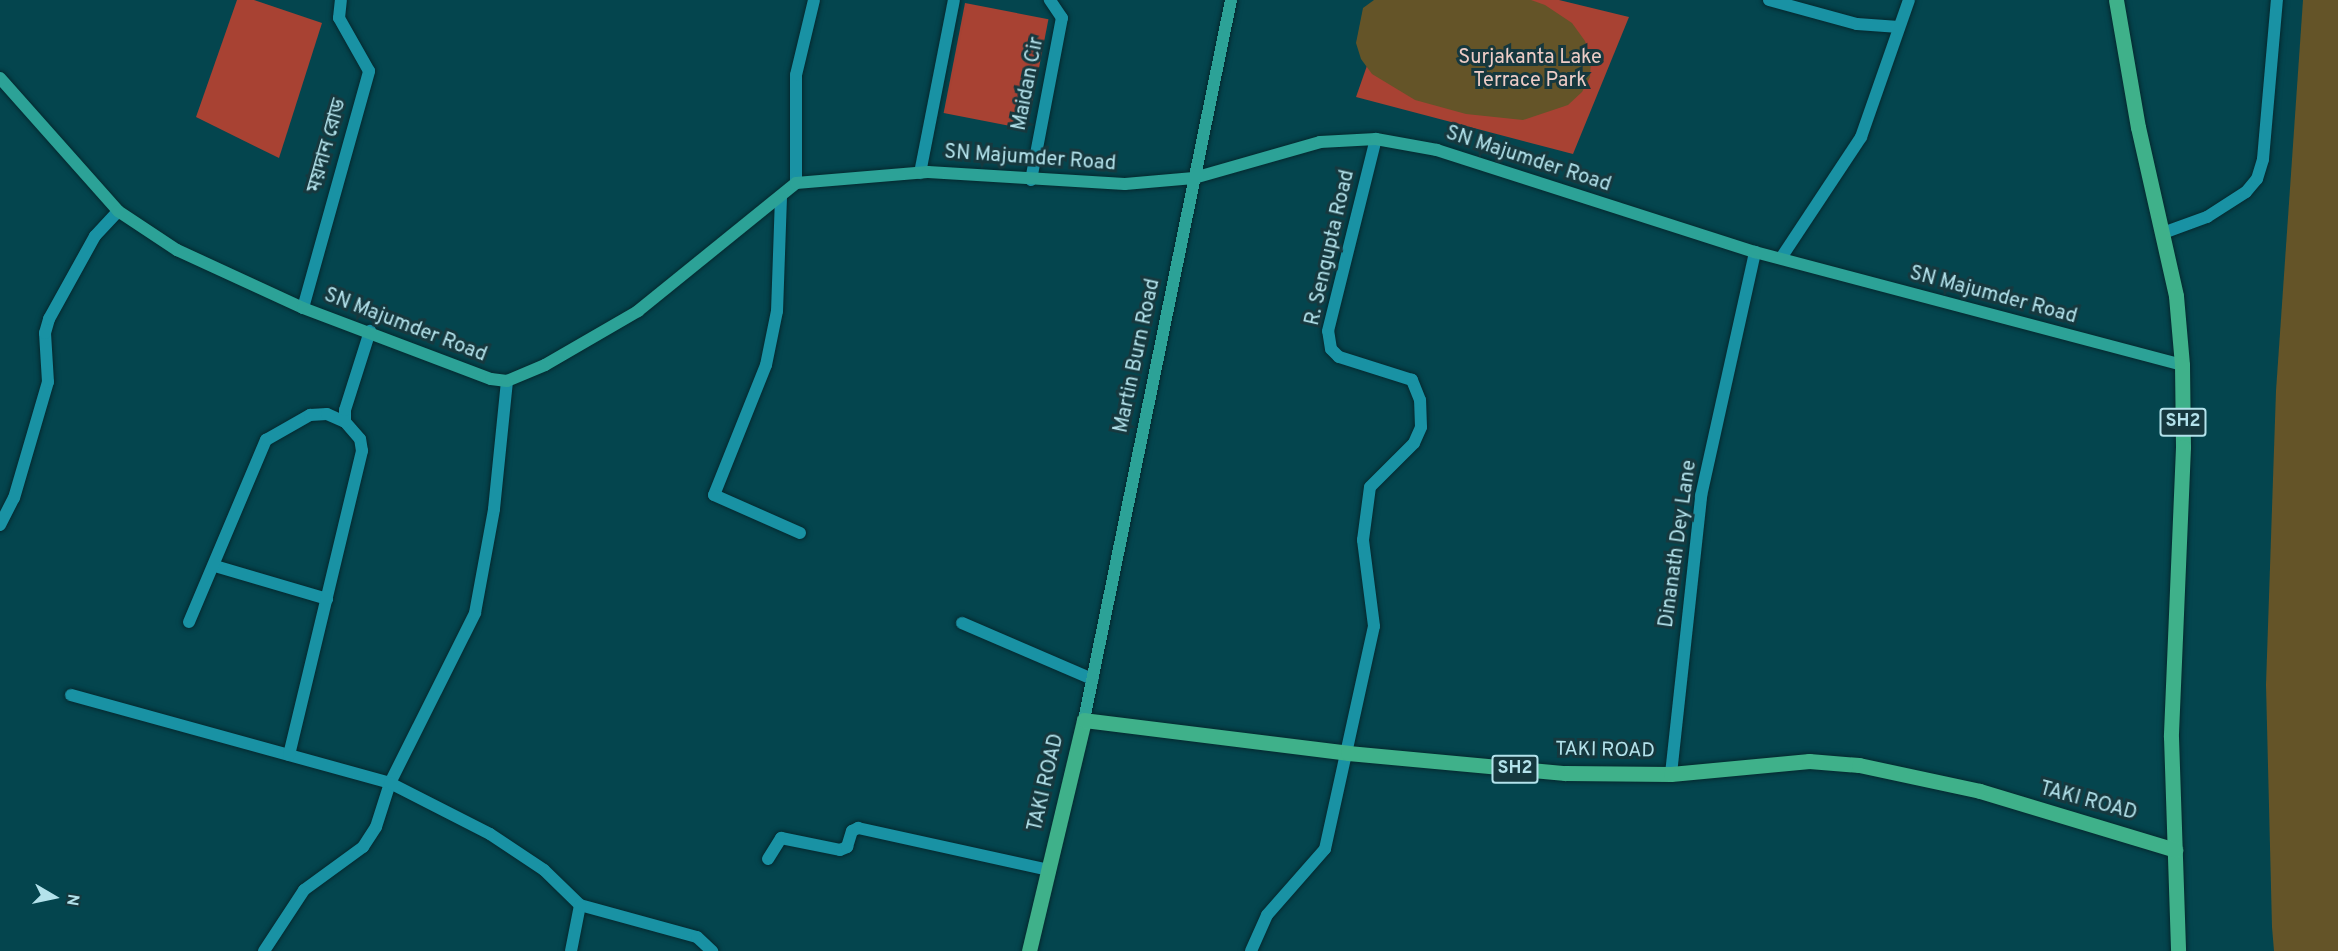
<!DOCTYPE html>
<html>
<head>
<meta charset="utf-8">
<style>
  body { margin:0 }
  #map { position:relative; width:2338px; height:951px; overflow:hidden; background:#04454e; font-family:Overpass,"Noto Sans Bengali",sans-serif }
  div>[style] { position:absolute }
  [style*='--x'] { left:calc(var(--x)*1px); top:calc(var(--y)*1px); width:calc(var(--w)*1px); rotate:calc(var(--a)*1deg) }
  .green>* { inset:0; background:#a84233; transform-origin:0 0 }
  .water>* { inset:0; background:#645428 }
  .roads { filter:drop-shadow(0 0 2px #05282e) drop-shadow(0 0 2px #05282e) }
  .minor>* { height:12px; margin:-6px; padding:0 6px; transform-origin:6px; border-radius:6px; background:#1992a4 }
  .secondary>* { height:12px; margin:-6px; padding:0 6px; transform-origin:6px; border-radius:6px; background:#2ca297 }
  .primary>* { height:15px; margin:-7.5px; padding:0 7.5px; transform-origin:7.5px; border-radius:7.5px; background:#3fb18a }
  span { translate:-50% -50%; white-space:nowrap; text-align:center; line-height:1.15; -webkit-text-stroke:6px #16383e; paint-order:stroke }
  .shield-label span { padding:2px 4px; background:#16383e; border:2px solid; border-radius:4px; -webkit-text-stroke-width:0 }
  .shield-label { font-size:18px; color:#b3e2eb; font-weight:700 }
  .park-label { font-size:20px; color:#eecdc7 }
  .street-label { font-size:20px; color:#b3e2eb }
  .north { position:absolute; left:24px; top:867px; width:60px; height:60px; -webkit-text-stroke:4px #16383e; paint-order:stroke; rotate:99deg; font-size:16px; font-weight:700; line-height:24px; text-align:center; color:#b3e2eb }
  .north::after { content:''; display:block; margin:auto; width:21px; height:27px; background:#b3e2eb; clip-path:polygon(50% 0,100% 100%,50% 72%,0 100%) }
</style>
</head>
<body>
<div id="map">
  <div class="green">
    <i style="clip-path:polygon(237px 0,254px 0,322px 23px,279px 158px,196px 117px)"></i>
    <i style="clip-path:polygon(1390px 0,1559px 0,1629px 17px,1573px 154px,1356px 97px)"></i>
    <i style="left:965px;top:3px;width:85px;height:112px;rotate:11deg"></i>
  </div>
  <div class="water">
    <i style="clip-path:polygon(1374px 0,1531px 0,1545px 5px,1572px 23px,1585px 41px,1591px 59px,1590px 77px,1582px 92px,1568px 105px,1523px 120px,1466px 114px,1415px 100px,1372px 74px,1361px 59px,1356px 43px,1363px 8px)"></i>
    <i style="clip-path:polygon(2303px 0,2338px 0,2338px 951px,2274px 951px,2272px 927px,2266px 685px,2276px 391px)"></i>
  </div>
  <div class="roads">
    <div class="minor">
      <i style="--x:1769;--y:0;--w:91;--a:15.3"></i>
      <i style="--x:1857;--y:24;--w:42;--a:4.1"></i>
      <i style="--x:920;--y:173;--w:176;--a:-78.9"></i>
      <i style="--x:1031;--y:180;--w:165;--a:-79.2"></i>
      <i style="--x:1062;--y:18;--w:22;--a:-124"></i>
      <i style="--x:796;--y:183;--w:108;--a:-90"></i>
      <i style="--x:796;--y:75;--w:77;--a:-76.5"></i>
      <i style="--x:781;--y:197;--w:114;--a:92"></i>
      <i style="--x:777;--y:311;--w:55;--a:101.5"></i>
      <i style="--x:766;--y:365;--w:140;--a:111.8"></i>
      <i style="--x:714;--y:495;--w:94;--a:23.8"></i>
      <i style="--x:2163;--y:233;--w:47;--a:-20"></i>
      <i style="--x:2207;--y:217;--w:46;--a:-32.7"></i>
      <i style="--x:2246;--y:192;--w:17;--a:-50"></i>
      <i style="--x:2257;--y:179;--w:21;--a:-73"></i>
      <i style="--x:2263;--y:159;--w:160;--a:-85"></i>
      <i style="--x:1781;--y:258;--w:145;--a:-56.5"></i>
      <i style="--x:1861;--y:137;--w:145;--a:-70.7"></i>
      <i style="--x:303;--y:308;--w:246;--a:-74.4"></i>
      <i style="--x:369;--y:71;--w:61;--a:-119.5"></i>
      <i style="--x:339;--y:18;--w:18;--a:-84"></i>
      <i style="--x:0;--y:525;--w:30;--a:-63"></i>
      <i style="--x:14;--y:498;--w:121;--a:-73.7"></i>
      <i style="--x:48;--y:382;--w:49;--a:-93.5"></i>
      <i style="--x:45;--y:333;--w:15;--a:-74"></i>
      <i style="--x:49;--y:319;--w:95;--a:-61"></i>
      <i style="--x:95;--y:236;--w:34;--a:-47"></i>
      <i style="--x:215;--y:566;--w:117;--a:16.4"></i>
      <i style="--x:189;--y:622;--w:198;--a:-67.1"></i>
      <i style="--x:266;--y:440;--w:51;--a:-29.6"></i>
      <i style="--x:310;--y:415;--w:17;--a:-3"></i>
      <i style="--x:327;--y:414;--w:20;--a:24"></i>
      <i style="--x:962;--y:623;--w:142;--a:23.3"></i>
      <i style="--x:71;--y:695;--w:331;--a:15.4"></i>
      <i style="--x:390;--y:783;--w:190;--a:-63.4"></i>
      <i style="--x:475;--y:613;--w:106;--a:-79.6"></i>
      <i style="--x:494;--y:509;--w:129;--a:-84.2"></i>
      <i style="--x:289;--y:755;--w:313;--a:-76.5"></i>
      <i style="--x:362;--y:451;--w:12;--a:-99"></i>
      <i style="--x:360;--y:439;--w:23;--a:-131"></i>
      <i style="--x:345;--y:422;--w:12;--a:-90"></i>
      <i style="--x:345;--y:410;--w:83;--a:-72.4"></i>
      <i style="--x:1671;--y:774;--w:280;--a:-83.8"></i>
      <i style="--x:1701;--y:496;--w:250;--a:-77.5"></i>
      <i style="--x:768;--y:859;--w:25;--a:-58"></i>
      <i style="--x:781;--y:838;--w:60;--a:11.5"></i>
      <i style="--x:840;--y:850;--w:8;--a:-23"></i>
      <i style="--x:847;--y:847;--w:17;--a:-73"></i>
      <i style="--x:852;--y:831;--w:7;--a:-27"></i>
      <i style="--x:858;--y:828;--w:196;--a:12.4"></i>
      <i style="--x:264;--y:951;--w:73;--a:-56.7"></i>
      <i style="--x:304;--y:890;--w:73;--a:-36.1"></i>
      <i style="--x:363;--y:847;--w:24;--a:-57"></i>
      <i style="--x:376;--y:827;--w:46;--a:-72.3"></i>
      <i style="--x:390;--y:783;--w:112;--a:27"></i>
      <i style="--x:490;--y:834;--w:65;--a:33.7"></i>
      <i style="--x:544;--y:870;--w:50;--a:44.2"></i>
      <i style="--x:580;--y:905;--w:121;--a:15.3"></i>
      <i style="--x:697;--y:937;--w:21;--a:43"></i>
      <i style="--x:571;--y:951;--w:47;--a:-78.9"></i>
      <i style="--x:1251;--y:951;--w:39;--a:-66"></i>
      <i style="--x:1267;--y:915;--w:88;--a:-48.7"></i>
      <i style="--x:1325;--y:849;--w:228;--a:-77.6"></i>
      <i style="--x:1374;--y:626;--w:87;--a:-97.3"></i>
      <i style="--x:1363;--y:540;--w:53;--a:-82.5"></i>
      <i style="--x:1370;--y:487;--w:62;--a:-45"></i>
      <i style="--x:1414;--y:443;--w:17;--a:-66"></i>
      <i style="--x:1421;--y:427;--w:27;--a:-92"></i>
      <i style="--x:1420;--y:400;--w:22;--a:-112"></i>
      <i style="--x:1412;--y:380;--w:77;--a:-162.5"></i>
      <i style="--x:1339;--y:357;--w:11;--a:-135"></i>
      <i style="--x:1331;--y:349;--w:18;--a:-99"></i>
      <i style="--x:1328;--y:331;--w:198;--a:-76"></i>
    </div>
    <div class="secondary">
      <i style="--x:0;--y:78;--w:178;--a:48.4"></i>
      <i style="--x:118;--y:211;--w:71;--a:33.5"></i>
      <i style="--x:177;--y:250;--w:139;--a:24.7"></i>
      <i style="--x:303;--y:308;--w:201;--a:20.7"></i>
      <i style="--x:491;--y:379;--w:16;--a:7"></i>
      <i style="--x:507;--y:381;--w:41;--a:-22.8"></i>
      <i style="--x:545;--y:365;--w:108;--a:-30.1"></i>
      <i style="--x:638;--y:311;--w:203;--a:-39"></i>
      <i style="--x:796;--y:183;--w:132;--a:-4.8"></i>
      <i style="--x:928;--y:172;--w:197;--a:3.5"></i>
      <i style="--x:1125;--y:184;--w:69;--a:-5"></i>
      <i style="--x:1194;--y:178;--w:131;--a:-15.9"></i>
      <i style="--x:1320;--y:142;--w:56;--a:-3.1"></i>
      <i style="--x:1376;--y:139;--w:62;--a:10.2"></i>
      <i style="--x:1437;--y:150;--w:334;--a:17.8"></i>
      <i style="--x:1755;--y:252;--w:442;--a:14.8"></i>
      <i style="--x:1084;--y:720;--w:735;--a:-78.46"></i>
    </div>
    <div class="primary">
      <i style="--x:2116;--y:0;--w:129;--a:80.2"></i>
      <i style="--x:2138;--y:127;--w:173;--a:77.3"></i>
      <i style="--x:2176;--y:296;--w:69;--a:85"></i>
      <i style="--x:2182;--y:365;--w:82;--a:89.3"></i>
      <i style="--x:2183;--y:447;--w:290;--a:92.4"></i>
      <i style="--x:2171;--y:737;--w:214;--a:88.1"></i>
      <i style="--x:1029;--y:951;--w:237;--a:-76.6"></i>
      <i style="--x:1084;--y:720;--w:266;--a:7.1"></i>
      <i style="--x:1348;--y:753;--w:218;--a:5.3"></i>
      <i style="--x:1565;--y:773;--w:106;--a:0.5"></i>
      <i style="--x:1671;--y:774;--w:139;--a:-5.4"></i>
      <i style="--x:1809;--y:761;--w:50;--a:4.6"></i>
      <i style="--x:1859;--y:765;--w:124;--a:12.1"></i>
      <i style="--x:1980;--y:791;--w:204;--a:16.8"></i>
    </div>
  </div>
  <div class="shield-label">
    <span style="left:2183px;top:422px">SH2</span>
    <span style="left:1515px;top:769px">SH2</span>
  </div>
  <div class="park-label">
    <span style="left:1530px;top:70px">Surjakanta Lake<br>Terrace Park</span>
  </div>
  <div class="street-label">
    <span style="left:1029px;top:84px;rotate:-79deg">Maidan Cir</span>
    <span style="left:328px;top:146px;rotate:-74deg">ময়দান রোড</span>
    <span style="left:1030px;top:159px;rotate:4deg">SN Majumder Road</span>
    <span style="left:1528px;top:160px;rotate:18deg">SN Majumder Road</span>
    <span style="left:1331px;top:248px;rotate:-77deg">R. Sengupta Road</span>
    <span style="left:1993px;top:296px;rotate:15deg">SN Majumder Road</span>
    <span style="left:405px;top:326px;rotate:21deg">SN Majumder Road</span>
    <span style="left:1138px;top:356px;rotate:-78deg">Martin Burn Road</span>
    <span style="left:1679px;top:544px;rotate:-82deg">Dinanath Dey Lane</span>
    <span style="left:1605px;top:751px;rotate:1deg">TAKI ROAD</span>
    <span style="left:1047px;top:783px;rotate:-77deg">TAKI ROAD</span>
    <span style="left:2088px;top:802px;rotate:15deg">TAKI ROAD</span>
  </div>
  <div class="north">N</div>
</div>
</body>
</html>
